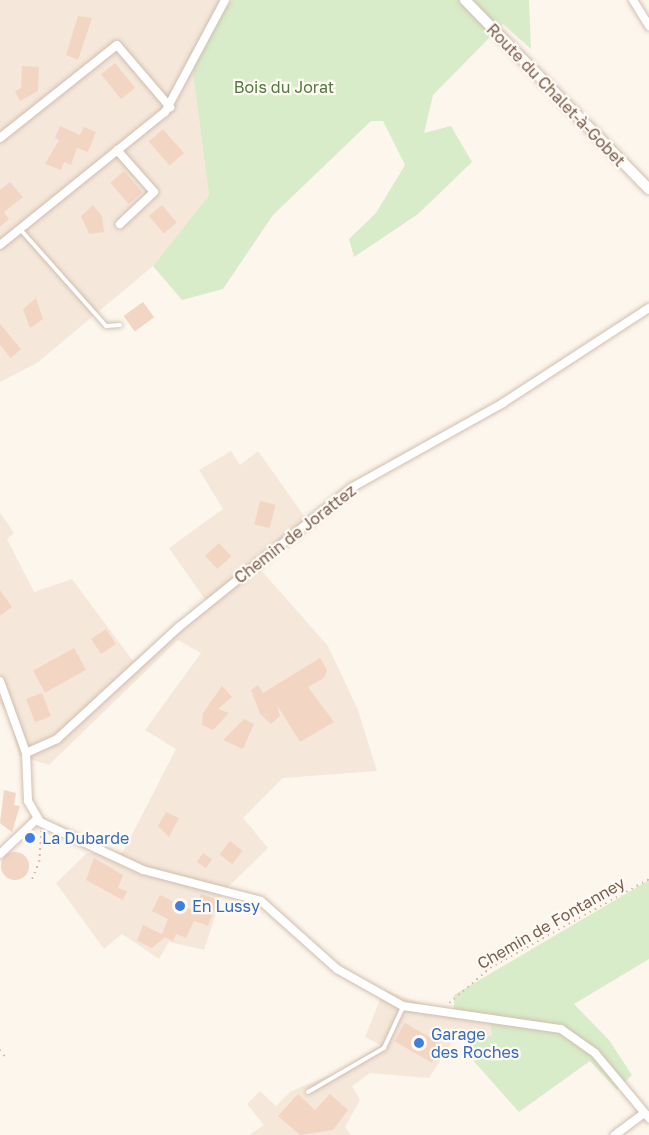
<!DOCTYPE html>
<html>
<head>
<meta charset="utf-8">
<style>
  body { margin:0 }
  #map { position:relative; width:649px; height:1135px; overflow:hidden; background:#fdf6ec; font-family:"Golos Text",sans-serif }
  div>[style] { position:absolute }
  [style*='--x'] { left:calc(var(--x)*1px); top:calc(var(--y)*1px); width:calc(var(--w)*1px); rotate:calc(var(--a)*1deg) }
  .residential>* { inset:0; background:#f5e8da }
  .green>* { inset:0; background:#d8ecc9 }
  .building>* { inset:0; background:#f3d5c3; transform-origin:0 0 }
  .round { border-radius:50% }
  .path>* { height:1.5px; margin-top:-0.75px; transform-origin:0; background:repeating-linear-gradient(90deg,#d9b8a5 0 1.5px,transparent 0 6px) }
  .roads { filter:drop-shadow(0 0 2px #d1beb0) drop-shadow(0 0 2px #d1beb0) }
  .service>* { height:4px; margin:-2px; padding:0 2px; transform-origin:2px; border-radius:2px; background:#fff }
  .minor>* { height:8px; margin:-4px; padding:0 4px; transform-origin:4px; border-radius:4px; background:#fff }
  .secondary>* { height:10px; margin:-5px; padding:0 5px; transform-origin:5px; border-radius:5px; background:#fff }
  .dots>* { width:16px; height:16px; translate:-50% -50%; box-sizing:border-box; border:3px solid #fffaf3; border-radius:50% }
  span { translate:-50% -50%; white-space:nowrap; text-align:center; line-height:1.15; -webkit-text-stroke:4.5px #fffaf3; paint-order:stroke }
  .park-label { font-size:16px; color:#537a41 }
  .street-label { font-size:16px; color:#7a5c4d }
  .shop-label { font-size:16px; color:#366cbe }
  .left { translate:0 -50%; text-align:left }
</style>
</head>
<body>
<div id="map">
  <div class="residential">
    <i style="clip-path:polygon(0 0,233px 0,190px 52px,209px 195px,153px 266px,37px 363px,0 382px)"></i>
    <i style="clip-path:polygon(231px 451px,240px 465px,258px 451px,310px 524px,260px 569px,328px 646px,358px 710px,377px 771px,283px 778px,243px 818px,268px 848px,223px 892px,204px 950px,169px 942px,159px 959px,122px 934px,104px 949px,56px 883px,87px 853px,123px 852px,176px 749px,145px 730px,201px 653px,178px 640px,49px 765px,19px 756px,7px 710px,0 704px,0 512px,14px 533px,7px 539px,34px 592px,72px 579px,133px 661px,206px 601px,169px 548px,223px 509px,199px 470px)"></i>
    <i style="clip-path:polygon(384px 990px,432px 1007px,489px 1016px,492px 1037px,455px 1038px,429px 1078px,370px 1073px,352px 1086px,360px 1100px,345px 1127px,351px 1135px,249px 1135px,264px 1125px,247px 1104px,260px 1091px,276px 1106px,291px 1091px,336px 1073px,381px 1045px,365px 1037px)"></i>
  </div>
  <div class="green">
    <i style="clip-path:polygon(233px 0,529px 0,531px 49px,503px 24px,433px 95px,424px 133px,451px 126px,472px 162px,418px 214px,354px 257px,349px 239px,376px 213px,405px 165px,383px 121px,371px 121px,273px 215px,223px 289px,182px 300px,153px 266px,209px 195px,190px 52px)"></i>
    <i style="clip-path:polygon(649px 880px,649px 959px,574px 1004px,609px 1040px,632px 1075px,617px 1090px,590px 1061px,519px 1112px,463px 1049px,474px 1037px,492px 1036px,489px 1016px,454px 1010px,454px 995px)"></i>
  </div>
  <div class="building">
    <i style="clip-path:polygon(78px 16px,92px 18px,78px 60px,66px 55px)"></i>
    <i style="left:115px;top:63px;width:32px;height:18px;rotate:51deg"></i>
    <i style="clip-path:polygon(22px 66px,39px 67px,38px 91px,20px 101px,15px 91px,21px 88px)"></i>
    <i style="clip-path:polygon(60px 126px,80px 135px,84px 127px,96px 132px,88px 152px,77px 148px,71px 165px,64px 162px,61px 170px,45px 164px,59px 140px,55px 138px)"></i>
    <i style="left:163px;top:129px;width:32px;height:19px;rotate:49deg"></i>
    <i style="left:124px;top:171px;width:28px;height:18px;rotate:49deg"></i>
    <i style="clip-path:polygon(10px 182px,23px 197px,4px 212px,9px 219px,0 227px,0 190px)"></i>
    <i style="clip-path:polygon(93px 205px,102px 216px,104px 232px,89px 234px,81px 216px)"></i>
    <i style="left:162px;top:205px;width:23px;height:17px;rotate:50deg"></i>
    <i style="clip-path:polygon(36px 298px,43px 319px,30px 328px,23px 309px)"></i>
    <i style="left:143px;top:302px;width:19px;height:24px;rotate:54deg"></i>
    <i style="clip-path:polygon(0 324px,21px 349px,11px 358px,0 345px)"></i>
    <i style="left:260px;top:501px;width:16px;height:24px;rotate:14deg"></i>
    <i style="left:219px;top:543px;width:18px;height:19px;rotate:47deg"></i>
    <i style="clip-path:polygon(0 590px,12px 607px,0 616px)"></i>
    <i style="left:106px;top:629px;width:18px;height:18px;rotate:56deg"></i>
    <i style="left:74px;top:648px;width:25px;height:47px;rotate:61deg"></i>
    <i style="clip-path:polygon(320px 658px,327px 670px,324px 678px,308px 687px,334px 722px,300px 742px,277px 705px,280px 716px,271px 724px,260px 714px,251px 690px,258px 685px,263px 693px)"></i>
    <i style="clip-path:polygon(222px 686px,232px 697px,218px 709px,229px 713px,213px 730px,202px 725px,203px 713px)"></i>
    <i style="left:42px;top:693px;width:25px;height:17px;rotate:69deg"></i>
    <i style="clip-path:polygon(244px 719px,254px 724px,243px 749px,223px 740px)"></i>
    <i style="clip-path:polygon(4px 790px,16px 793px,14px 805px,20px 806px,12px 832px,0 823px)"></i>
    <i style="clip-path:polygon(166px 812px,179px 818px,169px 837px,158px 826px)"></i>
    <i style="left:230px;top:841px;width:16px;height:17px;rotate:38deg"></i>
    <i class="round" style="left:1px;top:852px;width:28px;height:28px"></i>
    <i style="left:203px;top:853px;width:11px;height:11px;rotate:34deg"></i>
    <i style="clip-path:polygon(94px 858px,123px 875px,118px 888px,127px 891px,123px 900px,86px 880px)"></i>
    <i style="clip-path:polygon(201px 894px,218px 900px,208px 926px,194px 921px,186px 938px,176px 934px,173px 941px,165px 937px,152px 948px,137px 941px,143px 925px,162px 934px,168px 919px,152px 911px,160px 895px,194px 911px)"></i>
    <i style="left:405px;top:1023px;width:43px;height:21px;rotate:30deg"></i>
    <i style="clip-path:polygon(298px 1094px,315px 1110px,330px 1094px,348px 1110px,333px 1130px,300px 1135px,278px 1116px)"></i>
  </div>
  <div class="path">
    <i style="--x:32;--y:879;--w:18;--a:-68"></i>
    <i style="--x:39;--y:862;--w:31;--a:-86"></i>
    <i style="--x:449;--y:1003;--w:54;--a:-40.5"></i>
    <i style="--x:490;--y:968;--w:182;--a:-29.2"></i>
    <i style="--x:0;--y:1050;--w:10;--a:53"></i>
  </div>
  <div class="roads">
    <div class="service">
      <i style="--x:20;--y:229;--w:130;--a:48.4"></i>
      <i style="--x:106;--y:326;--w:14;--a:-4"></i>
      <i style="--x:308;--y:1092;--w:88;--a:-30.1"></i>
      <i style="--x:384;--y:1048;--w:45;--a:-65.1"></i>
    </div>
    <div class="minor">
      <i style="--x:633;--y:0;--w:31;--a:58"></i>
      <i style="--x:0;--y:138;--w:149;--a:-38.5"></i>
      <i style="--x:117;--y:45;--w:82;--a:49.5"></i>
      <i style="--x:117;--y:150;--w:56;--a:48.6"></i>
      <i style="--x:154;--y:192;--w:47;--a:136.7"></i>
      <i style="--x:0;--y:245;--w:212;--a:-38.9"></i>
      <i style="--x:165;--y:112;--w:127;--a:-61.8"></i>
      <i style="--x:0;--y:681;--w:77;--a:70.1"></i>
      <i style="--x:26;--y:753;--w:48;--a:87.6"></i>
      <i style="--x:28;--y:801;--w:24;--a:60"></i>
      <i style="--x:40;--y:822;--w:114;--a:25"></i>
      <i style="--x:143;--y:870;--w:122;--a:14.7"></i>
      <i style="--x:261;--y:901;--w:102;--a:41.8"></i>
      <i style="--x:337;--y:969;--w:76;--a:29.3"></i>
      <i style="--x:403;--y:1006;--w:160;--a:8.3"></i>
      <i style="--x:561;--y:1029;--w:42;--a:35.2"></i>
      <i style="--x:595;--y:1053;--w:85;--a:50.3"></i>
      <i style="--x:26;--y:753;--w:34;--a:-24"></i>
      <i style="--x:57;--y:739;--w:166;--a:-42.6"></i>
      <i style="--x:179;--y:627;--w:221;--a:-38.9"></i>
      <i style="--x:351;--y:488;--w:174;--a:-29.2"></i>
      <i style="--x:503;--y:403;--w:174;--a:-33.1"></i>
      <i style="--x:0;--y:854;--w:51;--a:-43.4"></i>
      <i style="--x:615;--y:1135;--w:36;--a:-37"></i>
    </div>
    <div class="secondary">
      <i style="--x:465;--y:0;--w:264;--a:45.8"></i>
    </div>
  </div>
  <div class="dots">
    <i style="left:30px;top:838px;background:#3f7fe0"></i>
    <i style="left:180px;top:906px;background:#3f7fe0"></i>
    <i style="left:419px;top:1043px;background:#3f7fe0"></i>
  </div>
  <div class="park-label">
    <span style="left:284px;top:87px">Bois du Jorat</span>
  </div>
  <div class="street-label">
    <span style="left:556px;top:95px;rotate:46deg">Route du Chalet-à-Gobet</span>
    <span style="left:295px;top:534px;rotate:-38deg">Chemin de Jorattez</span>
    <span style="left:551px;top:923px;rotate:-30deg">Chemin de Fontanney</span>
  </div>
  <div class="shop-label">
    <span class="left" style="left:42px;top:838px">La Dubarde</span>
    <span class="left" style="left:192px;top:906px">En Lussy</span>
    <span class="left" style="left:431px;top:1043px">Garage<br>des Roches</span>
  </div>
</div>
</body>
</html>
